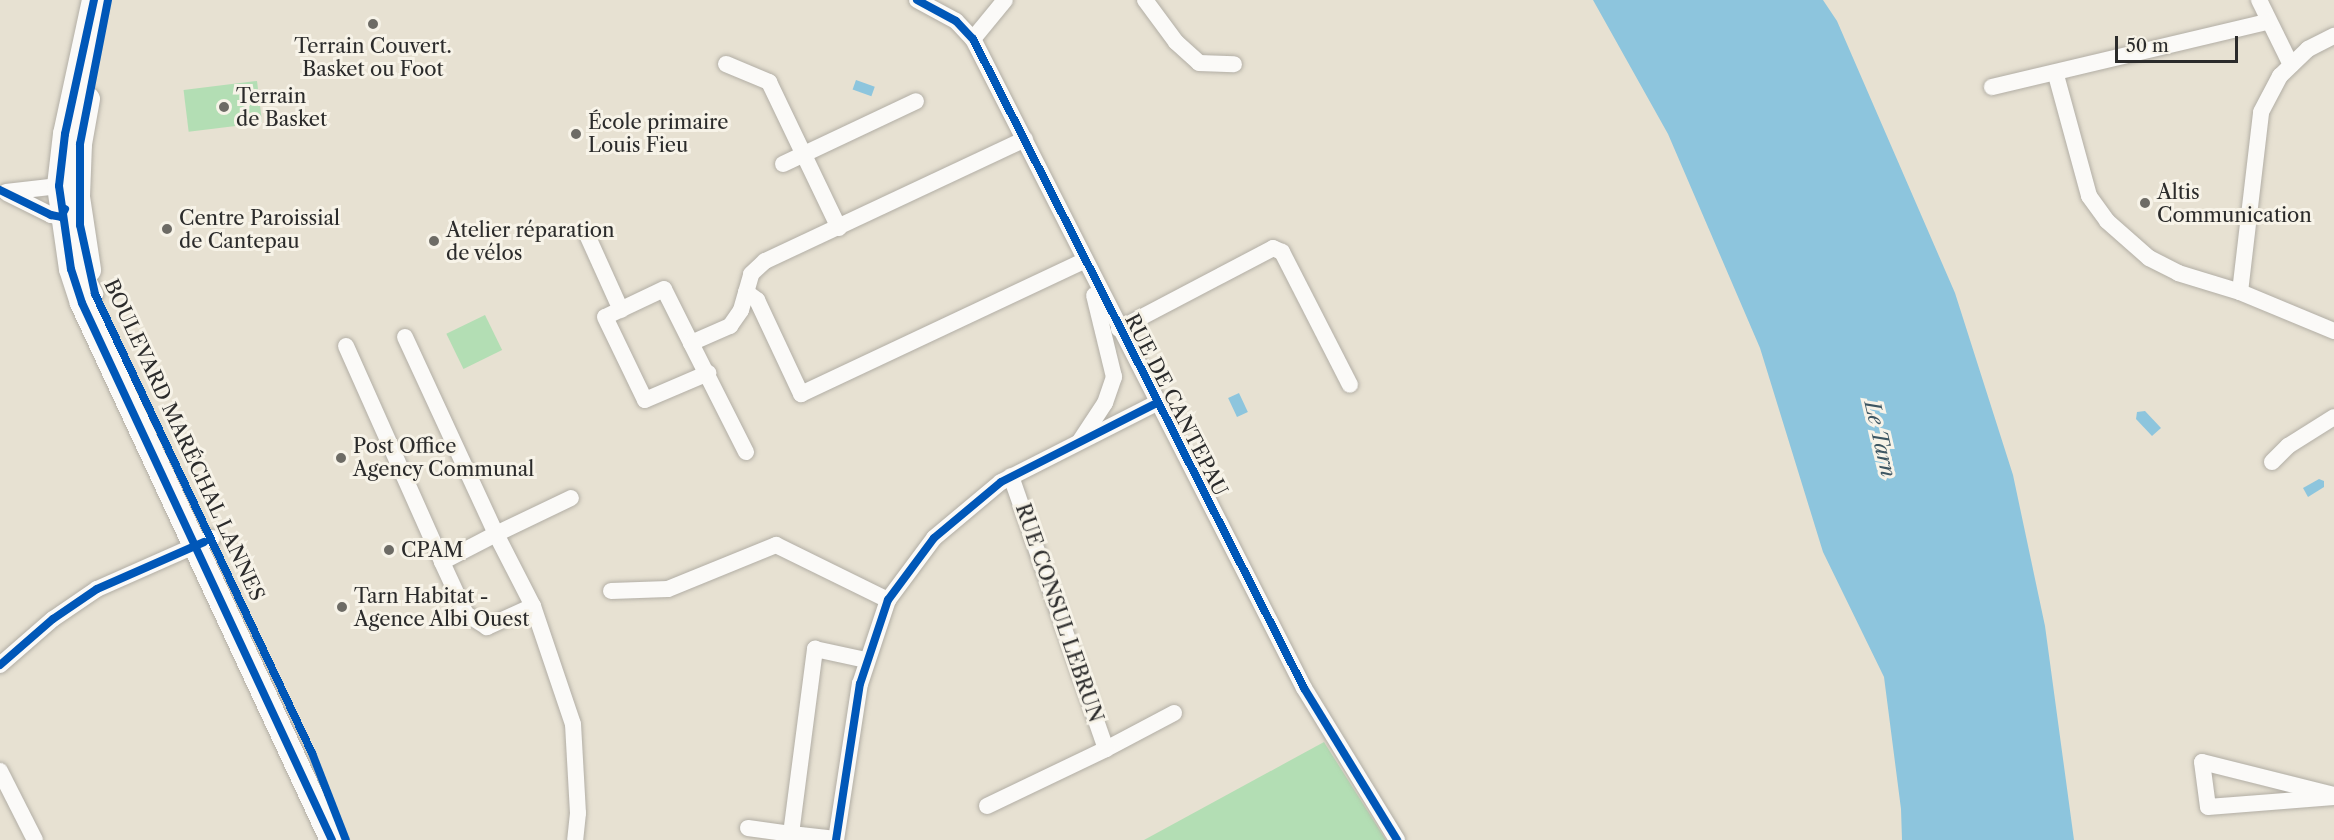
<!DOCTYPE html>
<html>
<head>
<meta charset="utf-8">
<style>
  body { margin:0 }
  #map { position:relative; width:2334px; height:840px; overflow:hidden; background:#e7e1d2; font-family:"Libre Caslon Text",serif }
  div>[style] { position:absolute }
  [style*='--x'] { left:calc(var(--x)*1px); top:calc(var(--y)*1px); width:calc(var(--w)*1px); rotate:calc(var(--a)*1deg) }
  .green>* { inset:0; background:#b3deb4; transform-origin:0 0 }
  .water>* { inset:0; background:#8dc5dd; transform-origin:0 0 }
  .roads { filter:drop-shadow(0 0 2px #b2aea5) drop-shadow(0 0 2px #b2aea5) }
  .street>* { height:16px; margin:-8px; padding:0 8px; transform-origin:8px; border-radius:8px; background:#fbfaf8 }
  .secondary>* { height:24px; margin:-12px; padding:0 12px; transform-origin:12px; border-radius:12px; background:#fbfaf8 }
  .cycleway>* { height:8px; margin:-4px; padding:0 4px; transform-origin:4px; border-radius:4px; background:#0057b8 }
  .dots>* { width:16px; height:16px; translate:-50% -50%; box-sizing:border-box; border:3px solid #f7f3e8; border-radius:50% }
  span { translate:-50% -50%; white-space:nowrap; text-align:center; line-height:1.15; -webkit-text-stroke:6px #f7f3e8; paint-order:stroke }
  .poi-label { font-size:20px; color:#2b2b2b }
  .left { translate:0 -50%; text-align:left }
  .street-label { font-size:20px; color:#2b2b2b }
  .water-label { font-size:21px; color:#3d5662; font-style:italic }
  .scale { position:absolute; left:2115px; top:36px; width:123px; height:27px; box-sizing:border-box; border:3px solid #2b2b2b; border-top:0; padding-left:8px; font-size:18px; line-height:21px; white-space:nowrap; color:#2b2b2b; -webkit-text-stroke:4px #f7f3e8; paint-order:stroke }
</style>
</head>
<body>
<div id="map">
  <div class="green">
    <i style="left:257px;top:81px;width:42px;height:74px;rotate:83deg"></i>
    <i style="left:485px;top:315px;width:39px;height:43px;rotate:64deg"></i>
    <i style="clip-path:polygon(1324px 742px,1386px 840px,1144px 840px)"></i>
  </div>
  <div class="water">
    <i style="clip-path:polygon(1593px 0,1823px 0,1837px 21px,1955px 293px,2013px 475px,2045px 626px,2074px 840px,1902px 840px,1901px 809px,1884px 677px,1823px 552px,1760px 348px,1668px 134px)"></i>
    <i style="left:856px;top:80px;width:20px;height:10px;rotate:20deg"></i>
    <i style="left:1239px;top:393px;width:21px;height:12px;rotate:65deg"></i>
    <i style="clip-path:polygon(2145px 411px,2161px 428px,2152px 436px,2136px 419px,2137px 412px)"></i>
    <i style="clip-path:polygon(2319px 479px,2324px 481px,2324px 487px,2308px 497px,2303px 488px)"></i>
  </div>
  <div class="roads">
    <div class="street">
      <i style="--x:917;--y:0;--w:44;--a:28.3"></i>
      <i style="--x:956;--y:21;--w:25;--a:47"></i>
      <i style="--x:973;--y:39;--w:729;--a:62.98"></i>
      <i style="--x:1304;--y:688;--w:178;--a:58.5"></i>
      <i style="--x:1145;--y:0;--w:52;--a:53.6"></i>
      <i style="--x:1176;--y:42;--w:31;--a:42"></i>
      <i style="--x:1199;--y:63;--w:35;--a:2"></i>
      <i style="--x:2259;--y:0;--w:72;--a:63.8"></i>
      <i style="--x:973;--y:39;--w:50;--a:-50.6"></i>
      <i style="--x:726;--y:64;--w:47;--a:22.7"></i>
      <i style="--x:769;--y:82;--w:162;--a:64.4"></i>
      <i style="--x:2056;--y:75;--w:125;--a:74.7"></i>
      <i style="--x:2089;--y:196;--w:31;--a:54"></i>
      <i style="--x:2107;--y:221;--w:56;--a:41.4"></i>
      <i style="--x:2149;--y:258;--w:33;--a:27"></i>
      <i style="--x:2178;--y:273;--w:65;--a:17"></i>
      <i style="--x:2240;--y:292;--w:102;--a:22.5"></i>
      <i style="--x:1992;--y:87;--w:284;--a:-13.3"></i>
      <i style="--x:783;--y:164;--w:147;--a:-25.3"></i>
      <i style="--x:6;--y:192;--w:53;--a:-6.5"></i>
      <i style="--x:59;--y:186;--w:9;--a:58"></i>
      <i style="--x:7;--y:193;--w:49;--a:26.6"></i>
      <i style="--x:51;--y:215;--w:10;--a:11"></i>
      <i style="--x:61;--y:217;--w:10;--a:-61"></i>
      <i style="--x:588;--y:237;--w:80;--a:65.7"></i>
      <i style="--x:79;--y:262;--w:36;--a:63"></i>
      <i style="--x:746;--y:292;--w:14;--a:36"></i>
      <i style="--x:757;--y:300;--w:104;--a:64.9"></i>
      <i style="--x:801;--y:394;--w:313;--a:-25.2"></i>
      <i style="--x:2240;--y:292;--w:181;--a:-83.3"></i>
      <i style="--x:2261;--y:112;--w:41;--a:-62.2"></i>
      <i style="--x:2280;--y:76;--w:39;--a:-44"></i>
      <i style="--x:2308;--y:49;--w:29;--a:-27"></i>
      <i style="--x:1119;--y:329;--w:174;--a:-27.7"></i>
      <i style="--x:1273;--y:248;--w:10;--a:24"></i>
      <i style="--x:1282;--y:252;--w:149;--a:62.9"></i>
      <i style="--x:405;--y:337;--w:217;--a:65.2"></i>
      <i style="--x:496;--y:534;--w:83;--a:-25.6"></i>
      <i style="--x:691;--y:343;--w:60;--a:-116.6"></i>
      <i style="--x:664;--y:289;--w:65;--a:154.6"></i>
      <i style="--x:605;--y:317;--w:92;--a:64.3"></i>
      <i style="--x:645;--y:400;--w:69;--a:-23.2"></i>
      <i style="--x:346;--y:346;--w:236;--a:66"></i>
      <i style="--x:1080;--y:441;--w:45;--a:-56.7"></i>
      <i style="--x:1105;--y:403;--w:28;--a:-71"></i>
      <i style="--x:1114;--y:377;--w:84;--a:-103.7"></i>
      <i style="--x:746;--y:452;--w:122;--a:-116.8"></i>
      <i style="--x:691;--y:343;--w:43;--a:-23.6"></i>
      <i style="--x:730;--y:326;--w:19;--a:-55"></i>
      <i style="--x:741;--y:310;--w:37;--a:-74"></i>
      <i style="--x:751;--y:274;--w:19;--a:-43"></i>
      <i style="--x:765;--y:261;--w:287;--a:-25.1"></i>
      <i style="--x:2272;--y:462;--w:23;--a:-45"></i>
      <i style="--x:2288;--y:446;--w:54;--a:-32.2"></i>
      <i style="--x:611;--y:591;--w:57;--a:-2"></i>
      <i style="--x:668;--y:589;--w:117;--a:-22.2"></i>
      <i style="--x:776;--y:545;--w:125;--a:26.2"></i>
      <i style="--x:533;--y:606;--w:51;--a:155.5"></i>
      <i style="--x:487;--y:627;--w:25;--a:-148"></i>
      <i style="--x:466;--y:614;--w:57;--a:-114.8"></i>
      <i style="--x:442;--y:562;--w:61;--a:-27.4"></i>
      <i style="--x:496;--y:534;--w:81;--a:62.8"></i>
      <i style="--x:533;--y:606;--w:125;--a:71.3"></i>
      <i style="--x:573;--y:724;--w:89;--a:86.8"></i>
      <i style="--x:578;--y:813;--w:27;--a:96"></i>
      <i style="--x:0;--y:665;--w:70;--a:-41"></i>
      <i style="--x:53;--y:619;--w:53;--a:-34.3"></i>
      <i style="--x:97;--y:589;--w:126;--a:-23.9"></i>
      <i style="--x:1106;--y:749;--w:77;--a:-27.9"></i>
      <i style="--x:0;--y:771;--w:77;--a:63.1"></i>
      <i style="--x:2334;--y:795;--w:136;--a:-166"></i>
      <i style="--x:2202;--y:762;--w:45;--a:82.4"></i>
      <i style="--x:2208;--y:807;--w:126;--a:-4.5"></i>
      <i style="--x:987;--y:806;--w:132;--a:-25.6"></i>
      <i style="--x:1106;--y:749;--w:289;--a:-109.2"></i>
      <i style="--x:748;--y:828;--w:43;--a:7.9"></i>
      <i style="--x:836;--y:839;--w:45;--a:-173.7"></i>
      <i style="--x:791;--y:834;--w:187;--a:-82.6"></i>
      <i style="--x:815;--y:649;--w:52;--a:12.2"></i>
      <i style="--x:836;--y:840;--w:158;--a:-81.3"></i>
      <i style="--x:860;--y:684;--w:89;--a:-71.6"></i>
      <i style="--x:888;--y:600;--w:77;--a:-53.4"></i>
      <i style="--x:934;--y:538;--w:87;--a:-39.9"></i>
      <i style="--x:1001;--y:482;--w:175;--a:-26.9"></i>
    </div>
    <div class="secondary">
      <i style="--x:94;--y:0;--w:137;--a:102.2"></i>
      <i style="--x:65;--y:134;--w:52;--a:96.6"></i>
      <i style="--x:59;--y:186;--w:84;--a:81.8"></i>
      <i style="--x:71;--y:269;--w:36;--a:72"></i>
      <i style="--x:82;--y:303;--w:592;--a:65.04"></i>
      <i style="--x:88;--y:99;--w:46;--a:100.1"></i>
      <i style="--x:80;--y:144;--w:53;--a:92.2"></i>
      <i style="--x:78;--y:197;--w:74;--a:81.4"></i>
    </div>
  </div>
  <div class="cycleway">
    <i style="--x:94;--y:0;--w:137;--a:102.2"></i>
    <i style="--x:65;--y:134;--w:52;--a:96.6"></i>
    <i style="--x:59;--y:186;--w:84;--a:81.8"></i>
    <i style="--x:71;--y:269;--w:36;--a:72"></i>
    <i style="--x:82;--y:303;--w:592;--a:65.04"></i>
    <i style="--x:108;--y:0;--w:147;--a:101"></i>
    <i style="--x:80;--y:144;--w:81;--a:90"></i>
    <i style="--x:80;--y:225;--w:71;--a:77.7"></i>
    <i style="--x:95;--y:294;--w:508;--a:64.7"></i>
    <i style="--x:312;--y:753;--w:93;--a:68.7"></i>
    <i style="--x:917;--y:0;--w:44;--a:28.3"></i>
    <i style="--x:956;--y:21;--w:25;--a:47"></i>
    <i style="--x:973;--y:39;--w:729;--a:62.98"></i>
    <i style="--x:1304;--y:688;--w:178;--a:58.5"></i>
    <i style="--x:0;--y:190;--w:57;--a:26.1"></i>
    <i style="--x:51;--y:215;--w:10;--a:11"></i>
    <i style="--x:61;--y:217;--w:9;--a:-63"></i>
    <i style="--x:0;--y:665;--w:70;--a:-41"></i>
    <i style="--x:53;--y:619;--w:53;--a:-34.3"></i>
    <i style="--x:97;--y:589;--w:117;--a:-23.7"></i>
    <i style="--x:836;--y:840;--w:158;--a:-81.3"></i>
    <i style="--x:860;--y:684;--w:89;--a:-71.6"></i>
    <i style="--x:888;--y:600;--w:77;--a:-53.4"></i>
    <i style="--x:934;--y:538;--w:87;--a:-39.9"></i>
    <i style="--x:1001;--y:482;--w:175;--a:-26.9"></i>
  </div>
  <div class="dots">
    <i style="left:373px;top:24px;background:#6d6b65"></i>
    <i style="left:224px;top:107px;background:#6d6b65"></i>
    <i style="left:576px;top:134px;background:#6d6b65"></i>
    <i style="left:2145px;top:203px;background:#6d6b65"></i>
    <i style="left:167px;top:229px;background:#6d6b65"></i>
    <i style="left:434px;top:241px;background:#6d6b65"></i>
    <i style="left:341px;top:458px;background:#6d6b65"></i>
    <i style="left:389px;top:550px;background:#6d6b65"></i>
    <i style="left:342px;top:607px;background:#6d6b65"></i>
  </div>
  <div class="poi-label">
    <span style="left:373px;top:58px">Terrain Couvert.<br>Basket ou Foot</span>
    <span class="left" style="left:236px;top:108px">Terrain<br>de Basket</span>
    <span class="left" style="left:588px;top:134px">École primaire<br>Louis Fieu</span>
    <span class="left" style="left:2157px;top:204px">Altis<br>Communication</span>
    <span class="left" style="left:179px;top:230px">Centre Paroissial<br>de Cantepau</span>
    <span class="left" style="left:446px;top:242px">Atelier réparation<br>de vélos</span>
    <span class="left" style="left:353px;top:458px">Post Office<br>Agency Communal</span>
    <span class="left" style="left:401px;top:550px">CPAM</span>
    <span class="left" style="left:354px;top:608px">Tarn Habitat -<br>Agence Albi Ouest</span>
  </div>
  <div class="street-label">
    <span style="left:1176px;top:405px;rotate:63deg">RUE DE CANTEPAU</span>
    <span style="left:184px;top:440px;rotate:65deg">BOULEVARD MARÉCHAL LANNES</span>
    <span style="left:1059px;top:613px;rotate:71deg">RUE CONSUL LEBRUN</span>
  </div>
  <div class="water-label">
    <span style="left:1880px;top:439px;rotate:77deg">Le Tarn</span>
  </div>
  <div class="scale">50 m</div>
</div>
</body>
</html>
